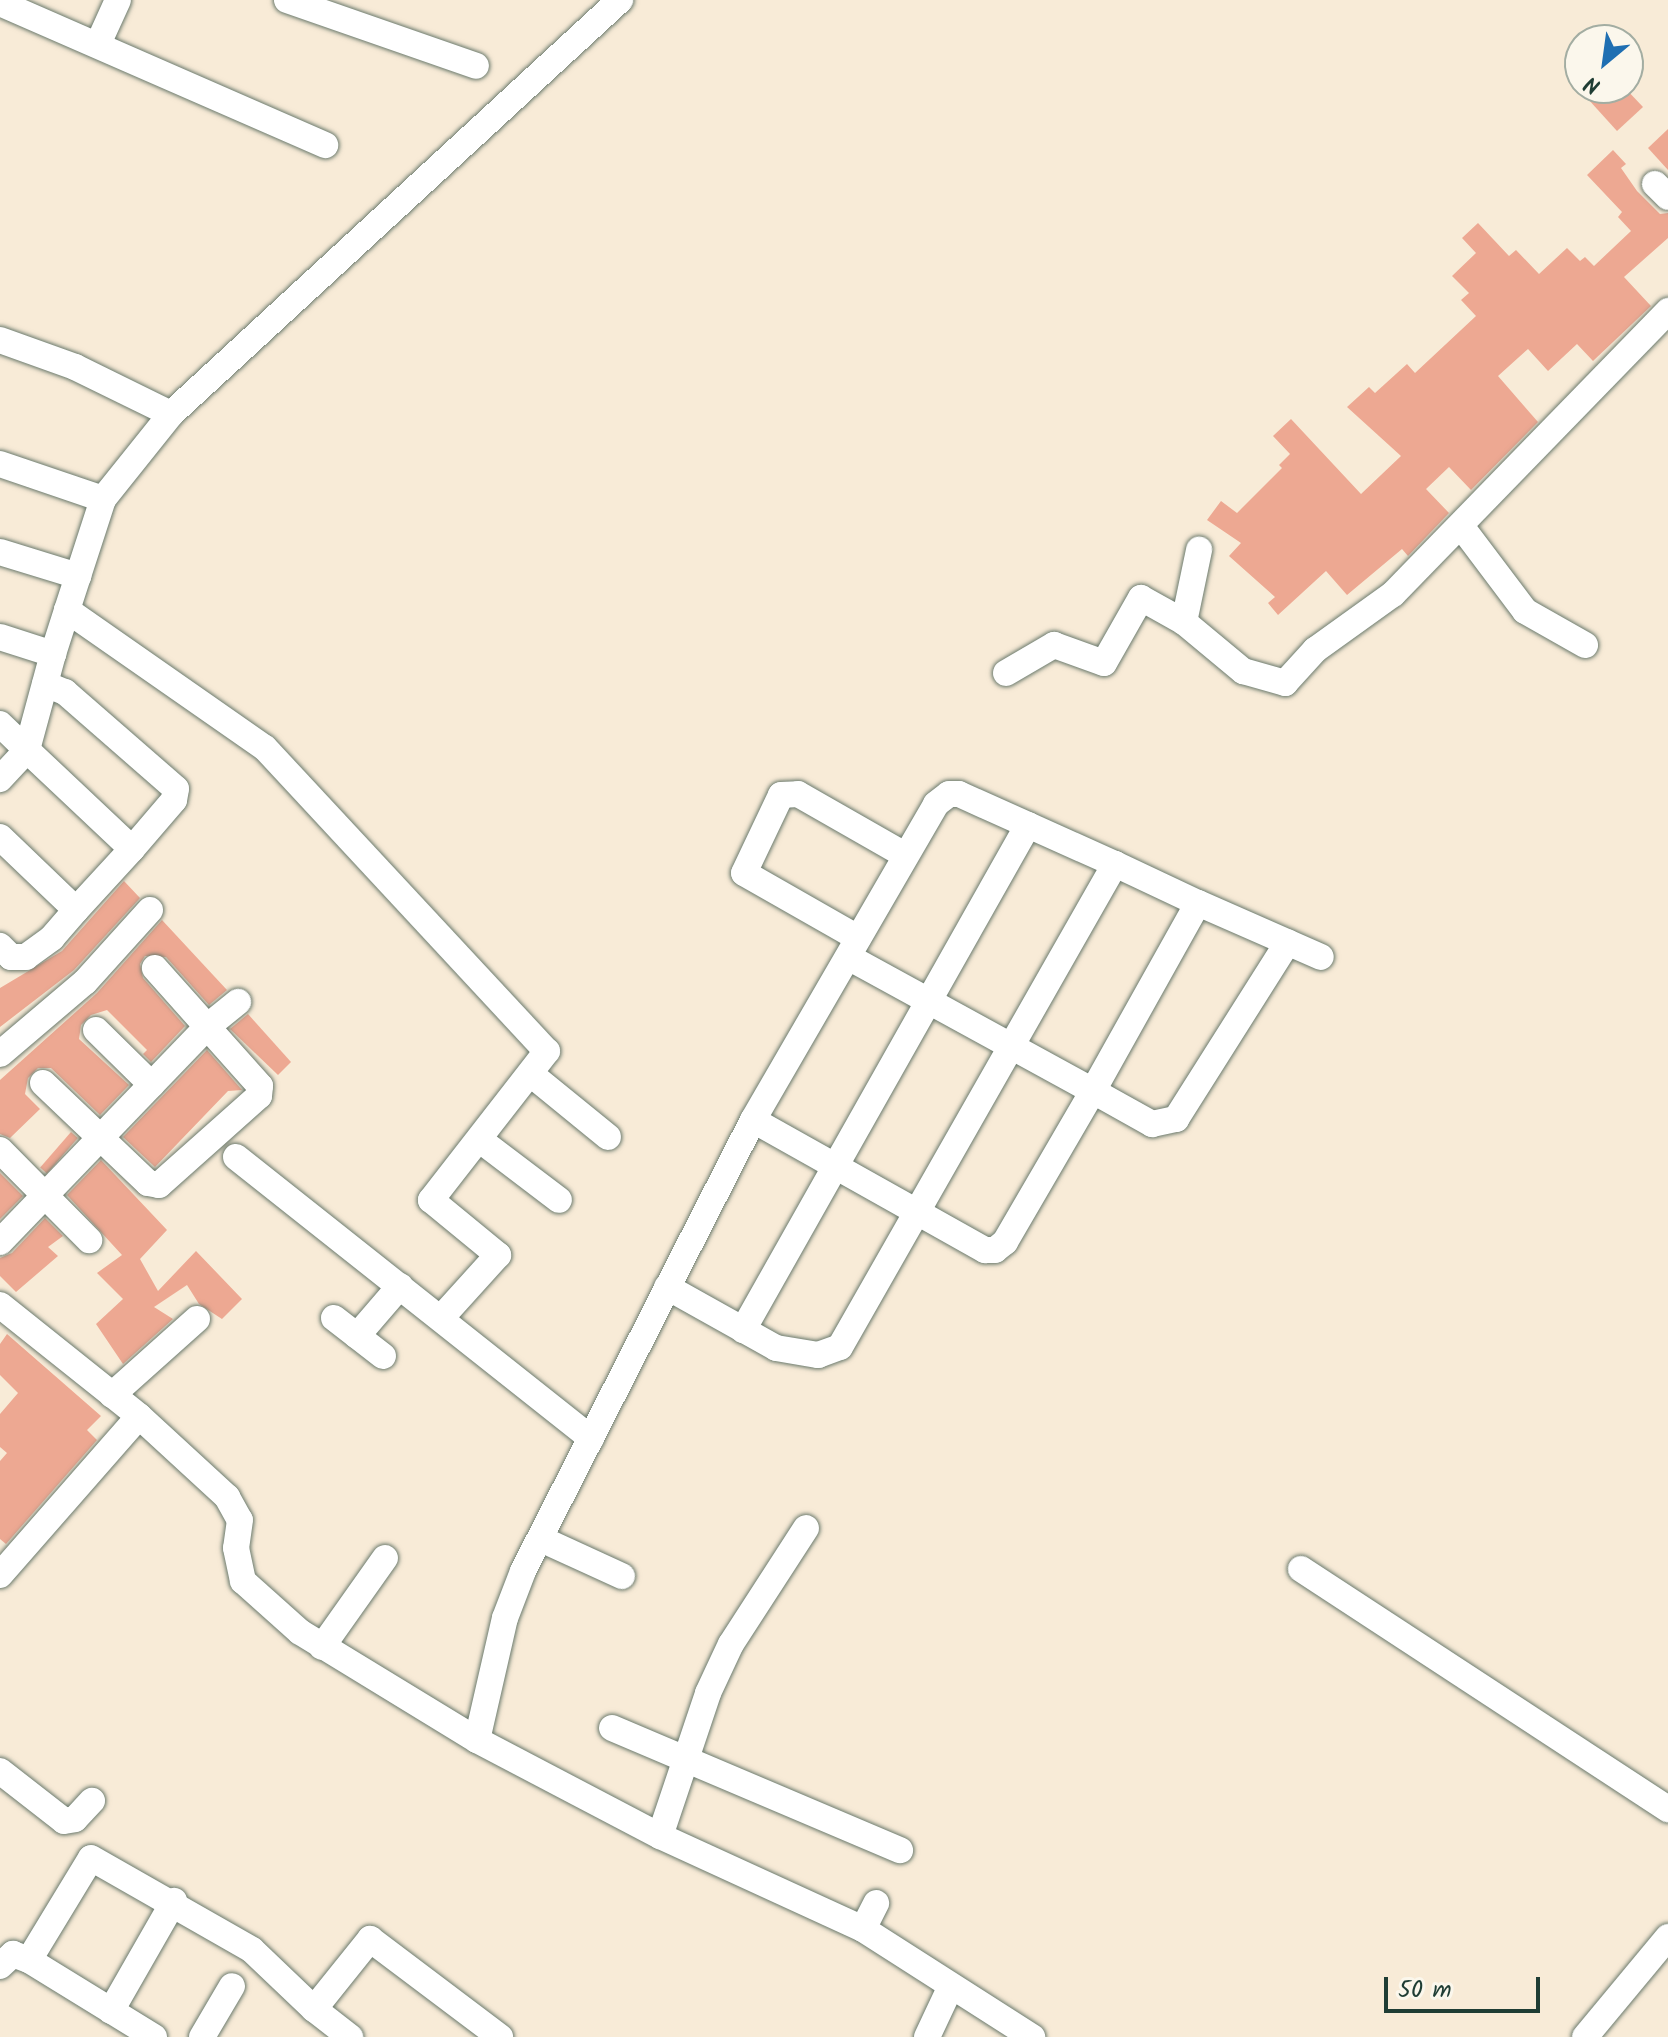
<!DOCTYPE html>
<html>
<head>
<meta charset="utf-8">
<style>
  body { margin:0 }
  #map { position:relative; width:1668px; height:2037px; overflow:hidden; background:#f8ebd7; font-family:Kalam,sans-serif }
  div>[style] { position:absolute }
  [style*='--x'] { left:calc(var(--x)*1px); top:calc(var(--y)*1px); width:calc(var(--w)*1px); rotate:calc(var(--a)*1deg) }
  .building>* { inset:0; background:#eda892; transform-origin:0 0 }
  .roads { filter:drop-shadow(0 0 2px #6b7a6d) drop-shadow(0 0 2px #6b7a6d) }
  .minor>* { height:26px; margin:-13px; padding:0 13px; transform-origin:13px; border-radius:13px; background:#fff }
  span { translate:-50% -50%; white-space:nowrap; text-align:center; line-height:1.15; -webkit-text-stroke:8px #fbf7ec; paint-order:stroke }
  .north { position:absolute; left:1564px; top:24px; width:80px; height:80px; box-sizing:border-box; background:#fbf7ec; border:2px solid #a3ada2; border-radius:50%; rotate:209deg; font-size:22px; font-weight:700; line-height:32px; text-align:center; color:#1f3d34 }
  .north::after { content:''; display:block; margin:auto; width:28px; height:36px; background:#1f6fb2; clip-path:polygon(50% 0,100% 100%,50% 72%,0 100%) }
  .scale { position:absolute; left:1384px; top:1977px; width:156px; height:36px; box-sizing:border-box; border:4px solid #1f3d34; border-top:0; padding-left:10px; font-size:24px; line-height:28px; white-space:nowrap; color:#1f3d34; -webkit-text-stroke:6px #fbf7ec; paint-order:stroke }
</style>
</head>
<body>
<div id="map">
  <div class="building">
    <i style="clip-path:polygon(1578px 88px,1625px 88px,1643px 107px,1617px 131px)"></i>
    <i style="clip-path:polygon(1668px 129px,1668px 170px,1648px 148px)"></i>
    <i style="clip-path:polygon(1613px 150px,1626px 164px,1621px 168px,1637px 191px,1660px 214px,1668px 213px,1668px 238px,1624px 277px,1651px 306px,1593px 361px,1577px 344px,1548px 371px,1528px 349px,1498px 376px,1538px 422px,1471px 490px,1449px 467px,1426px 489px,1449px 513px,1408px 556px,1402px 549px,1347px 595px,1326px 571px,1278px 615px,1268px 603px,1275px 597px,1229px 556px,1241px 543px,1207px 520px,1221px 501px,1237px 513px,1282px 468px,1279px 465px,1290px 454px,1273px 436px,1291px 419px,1361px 494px,1401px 456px,1347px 407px,1369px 387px,1375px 393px,1407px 364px,1415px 373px,1476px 316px,1461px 300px,1469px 293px,1452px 276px,1476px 253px,1462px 238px,1478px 223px,1509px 256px,1516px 250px,1539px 274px,1567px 248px,1580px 261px,1585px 257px,1594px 266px,1631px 231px,1618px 217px,1622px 212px,1587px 175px)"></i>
    <i style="clip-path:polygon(124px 881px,140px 898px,74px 970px,0 1027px,0 988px,62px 951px)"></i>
    <i style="clip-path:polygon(162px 920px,227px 990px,209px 1005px,166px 957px,145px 956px,140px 964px,143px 978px,185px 1026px,151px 1062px,143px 1054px,147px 1050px,107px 1010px,91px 1015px,81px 1025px,79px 1039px,129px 1085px,100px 1115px,51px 1068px,38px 1068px,28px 1078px,25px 1094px,40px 1109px,10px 1138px,0 1134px,0 1080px,97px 993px)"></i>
    <i style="clip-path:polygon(248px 1014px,291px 1062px,278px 1075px,230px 1029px)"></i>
    <i style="clip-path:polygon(207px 1050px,242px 1090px,228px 1091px,155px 1167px,123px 1137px)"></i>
    <i style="left:71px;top:1132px;width:9px;height:47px;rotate:41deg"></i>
    <i style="clip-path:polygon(101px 1160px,167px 1230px,140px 1259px,158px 1291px,196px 1251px,242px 1299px,222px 1319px,199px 1304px,187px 1285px,154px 1307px,173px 1319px,123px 1364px,96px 1324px,123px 1299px,97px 1273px,122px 1255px,67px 1195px)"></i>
    <i style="clip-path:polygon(0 1173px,23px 1196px,0 1219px)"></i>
    <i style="clip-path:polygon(45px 1218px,63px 1236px,48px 1247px,58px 1256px,16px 1292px,0 1276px,0 1258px,12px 1253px)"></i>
    <i style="clip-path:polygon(7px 1334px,101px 1416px,87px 1430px,97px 1440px,6px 1544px,0 1539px,0 1461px,7px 1453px,0 1447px,0 1414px,18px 1393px,0 1375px,0 1344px)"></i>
  </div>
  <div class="roads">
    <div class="minor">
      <i style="--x:287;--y:0;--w:200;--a:19.2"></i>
      <i style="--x:0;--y:3;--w:355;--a:23.6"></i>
      <i style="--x:98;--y:44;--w:48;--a:-65.6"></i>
      <i style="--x:1655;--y:184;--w:18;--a:45"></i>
      <i style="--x:0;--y:340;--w:80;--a:19.8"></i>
      <i style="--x:75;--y:367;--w:107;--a:26.1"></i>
      <i style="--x:0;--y:464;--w:109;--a:18.8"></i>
      <i style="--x:1461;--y:526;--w:106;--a:53"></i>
      <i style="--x:1525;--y:611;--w:69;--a:29.5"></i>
      <i style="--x:0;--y:552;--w:82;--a:17.1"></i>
      <i style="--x:67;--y:610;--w:117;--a:-72"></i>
      <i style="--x:103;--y:499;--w:109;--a:-51.3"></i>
      <i style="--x:171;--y:414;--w:611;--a:-42.68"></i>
      <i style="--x:1184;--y:622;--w:74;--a:-78.2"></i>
      <i style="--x:0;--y:637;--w:56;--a:17.8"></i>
      <i style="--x:53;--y:654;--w:99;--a:105.2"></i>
      <i style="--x:27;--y:750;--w:144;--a:43.3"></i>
      <i style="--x:132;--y:849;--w:83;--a:132.6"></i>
      <i style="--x:53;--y:654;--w:46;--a:-72.3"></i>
      <i style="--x:67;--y:610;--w:241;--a:34.9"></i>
      <i style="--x:265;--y:748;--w:414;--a:47.1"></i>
      <i style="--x:547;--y:1051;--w:189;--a:127.9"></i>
      <i style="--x:431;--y:1200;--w:87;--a:39.4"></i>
      <i style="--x:498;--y:1255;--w:85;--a:132.1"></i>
      <i style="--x:1006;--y:673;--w:56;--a:-30.3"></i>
      <i style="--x:1054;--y:645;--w:53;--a:19.8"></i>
      <i style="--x:1104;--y:663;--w:75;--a:-60.4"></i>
      <i style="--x:1141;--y:598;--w:49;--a:29.2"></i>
      <i style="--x:1184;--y:622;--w:77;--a:39.7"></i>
      <i style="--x:1243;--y:671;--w:44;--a:15.9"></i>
      <i style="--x:1285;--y:683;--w:45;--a:-47.7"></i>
      <i style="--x:1315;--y:650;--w:96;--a:-35.7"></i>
      <i style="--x:1393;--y:594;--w:395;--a:-45.8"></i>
      <i style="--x:45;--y:684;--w:22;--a:22"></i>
      <i style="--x:65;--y:692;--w:147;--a:41.1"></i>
      <i style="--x:176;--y:789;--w:11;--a:100"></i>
      <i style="--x:174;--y:800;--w:65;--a:130.6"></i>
      <i style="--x:0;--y:724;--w:37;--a:44"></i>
      <i style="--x:27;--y:750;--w:40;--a:133"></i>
      <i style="--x:0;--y:837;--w:105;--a:43.8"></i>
      <i style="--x:76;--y:910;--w:37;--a:131"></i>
      <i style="--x:52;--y:938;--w:32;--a:144"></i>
      <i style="--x:26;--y:957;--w:15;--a:180"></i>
      <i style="--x:11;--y:957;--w:16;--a:-135"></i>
      <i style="--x:1115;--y:864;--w:92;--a:25.2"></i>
      <i style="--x:1198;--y:903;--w:215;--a:119.2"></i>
      <i style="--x:1093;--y:1091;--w:68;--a:29.2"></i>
      <i style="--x:1152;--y:1124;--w:25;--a:-12"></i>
      <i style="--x:1176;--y:1119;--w:209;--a:-57.7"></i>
      <i style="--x:1198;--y:903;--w:134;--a:23.7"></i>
      <i style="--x:858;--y:938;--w:131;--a:-150.3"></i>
      <i style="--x:744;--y:873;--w:86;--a:-64.6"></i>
      <i style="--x:781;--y:795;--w:17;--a:-3"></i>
      <i style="--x:798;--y:794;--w:123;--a:29.7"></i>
      <i style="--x:96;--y:1030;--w:78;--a:44.5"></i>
      <i style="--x:0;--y:1054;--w:111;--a:-40.3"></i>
      <i style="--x:85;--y:982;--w:97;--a:-47.9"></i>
      <i style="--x:532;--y:1075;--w:98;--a:39.2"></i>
      <i style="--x:43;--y:1083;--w:145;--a:43.6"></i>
      <i style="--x:148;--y:1183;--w:11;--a:10"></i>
      <i style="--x:159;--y:1185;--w:134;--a:-41.7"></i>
      <i style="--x:259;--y:1096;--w:10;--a:-84"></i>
      <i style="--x:260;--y:1086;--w:158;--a:-131.7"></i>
      <i style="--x:753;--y:1120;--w:266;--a:29.3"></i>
      <i style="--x:985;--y:1250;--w:10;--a:0"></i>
      <i style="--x:995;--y:1250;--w:13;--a:-39"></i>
      <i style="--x:1005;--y:1242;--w:175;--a:-59.8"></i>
      <i style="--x:1093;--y:1091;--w:279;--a:-151.3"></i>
      <i style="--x:480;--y:1140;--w:99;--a:37.2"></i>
      <i style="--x:0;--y:1150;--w:127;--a:45.3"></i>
      <i style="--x:236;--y:1157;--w:453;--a:38.4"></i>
      <i style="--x:0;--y:1242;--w:298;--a:-46.1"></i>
      <i style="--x:207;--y:1027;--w:40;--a:-39"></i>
      <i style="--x:667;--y:1287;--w:125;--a:29.2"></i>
      <i style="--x:776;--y:1348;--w:43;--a:9.5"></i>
      <i style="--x:818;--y:1355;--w:23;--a:-20"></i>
      <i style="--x:840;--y:1347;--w:556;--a:-60.34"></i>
      <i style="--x:1115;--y:864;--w:95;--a:-155.9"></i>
      <i style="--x:0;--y:1305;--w:178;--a:38.6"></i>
      <i style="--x:139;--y:1416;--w:120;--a:42.6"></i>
      <i style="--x:227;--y:1497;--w:26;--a:61"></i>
      <i style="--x:240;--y:1520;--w:28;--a:98"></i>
      <i style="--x:236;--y:1548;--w:34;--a:78"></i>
      <i style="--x:243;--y:1581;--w:76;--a:41.8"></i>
      <i style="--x:300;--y:1632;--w:207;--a:31.4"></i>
      <i style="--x:477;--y:1740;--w:207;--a:27.7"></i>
      <i style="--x:660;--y:1836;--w:223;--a:24.6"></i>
      <i style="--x:863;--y:1929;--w:201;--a:32.6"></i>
      <i style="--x:334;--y:1318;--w:62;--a:37.8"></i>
      <i style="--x:357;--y:1336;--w:66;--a:-49.3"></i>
      <i style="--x:112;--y:1395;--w:114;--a:-41.8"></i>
      <i style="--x:541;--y:1539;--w:89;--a:24.6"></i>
      <i style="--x:1301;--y:1569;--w:439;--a:33.2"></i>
      <i style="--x:0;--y:1575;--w:211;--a:-48.8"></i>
      <i style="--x:322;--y:1647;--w:109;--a:-54.7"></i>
      <i style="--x:612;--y:1728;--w:313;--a:23"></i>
      <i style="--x:477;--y:1740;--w:125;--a:-77.1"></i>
      <i style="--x:505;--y:1618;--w:50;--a:-69"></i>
      <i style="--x:523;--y:1571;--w:506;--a:-62.98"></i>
      <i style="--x:753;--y:1120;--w:365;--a:-59.9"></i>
      <i style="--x:936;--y:804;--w:16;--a:-38"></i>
      <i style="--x:949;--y:794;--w:10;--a:0"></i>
      <i style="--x:959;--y:794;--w:76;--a:24.2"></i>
      <i style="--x:1028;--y:825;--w:580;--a:119.44"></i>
      <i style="--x:0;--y:1771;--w:81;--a:38"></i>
      <i style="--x:64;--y:1821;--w:11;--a:-10"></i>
      <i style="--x:75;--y:1819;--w:25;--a:-47"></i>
      <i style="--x:660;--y:1836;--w:151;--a:-71.4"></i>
      <i style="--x:708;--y:1693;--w:54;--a:-64.9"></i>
      <i style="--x:731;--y:1644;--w:138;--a:-57.1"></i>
      <i style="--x:863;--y:1929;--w:29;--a:-63"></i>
      <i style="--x:0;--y:1966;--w:18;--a:-43"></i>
      <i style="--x:13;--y:1954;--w:17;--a:21"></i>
      <i style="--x:314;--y:2009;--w:46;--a:37.9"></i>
      <i style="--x:111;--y:2011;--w:127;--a:-60.2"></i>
      <i style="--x:154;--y:2037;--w:147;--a:-148.4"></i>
      <i style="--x:29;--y:1960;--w:119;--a:-58.7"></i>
      <i style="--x:91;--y:1858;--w:185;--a:29.7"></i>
      <i style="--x:252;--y:1950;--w:86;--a:43.6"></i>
      <i style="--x:314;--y:2009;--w:90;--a:-51.3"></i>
      <i style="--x:370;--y:1939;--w:163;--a:37"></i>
      <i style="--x:202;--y:2037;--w:59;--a:-59.5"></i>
      <i style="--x:927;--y:2037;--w:56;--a:-64.8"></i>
      <i style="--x:1585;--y:2037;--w:130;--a:-50.3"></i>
    </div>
  </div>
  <div class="north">N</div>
  <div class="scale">50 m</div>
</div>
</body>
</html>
